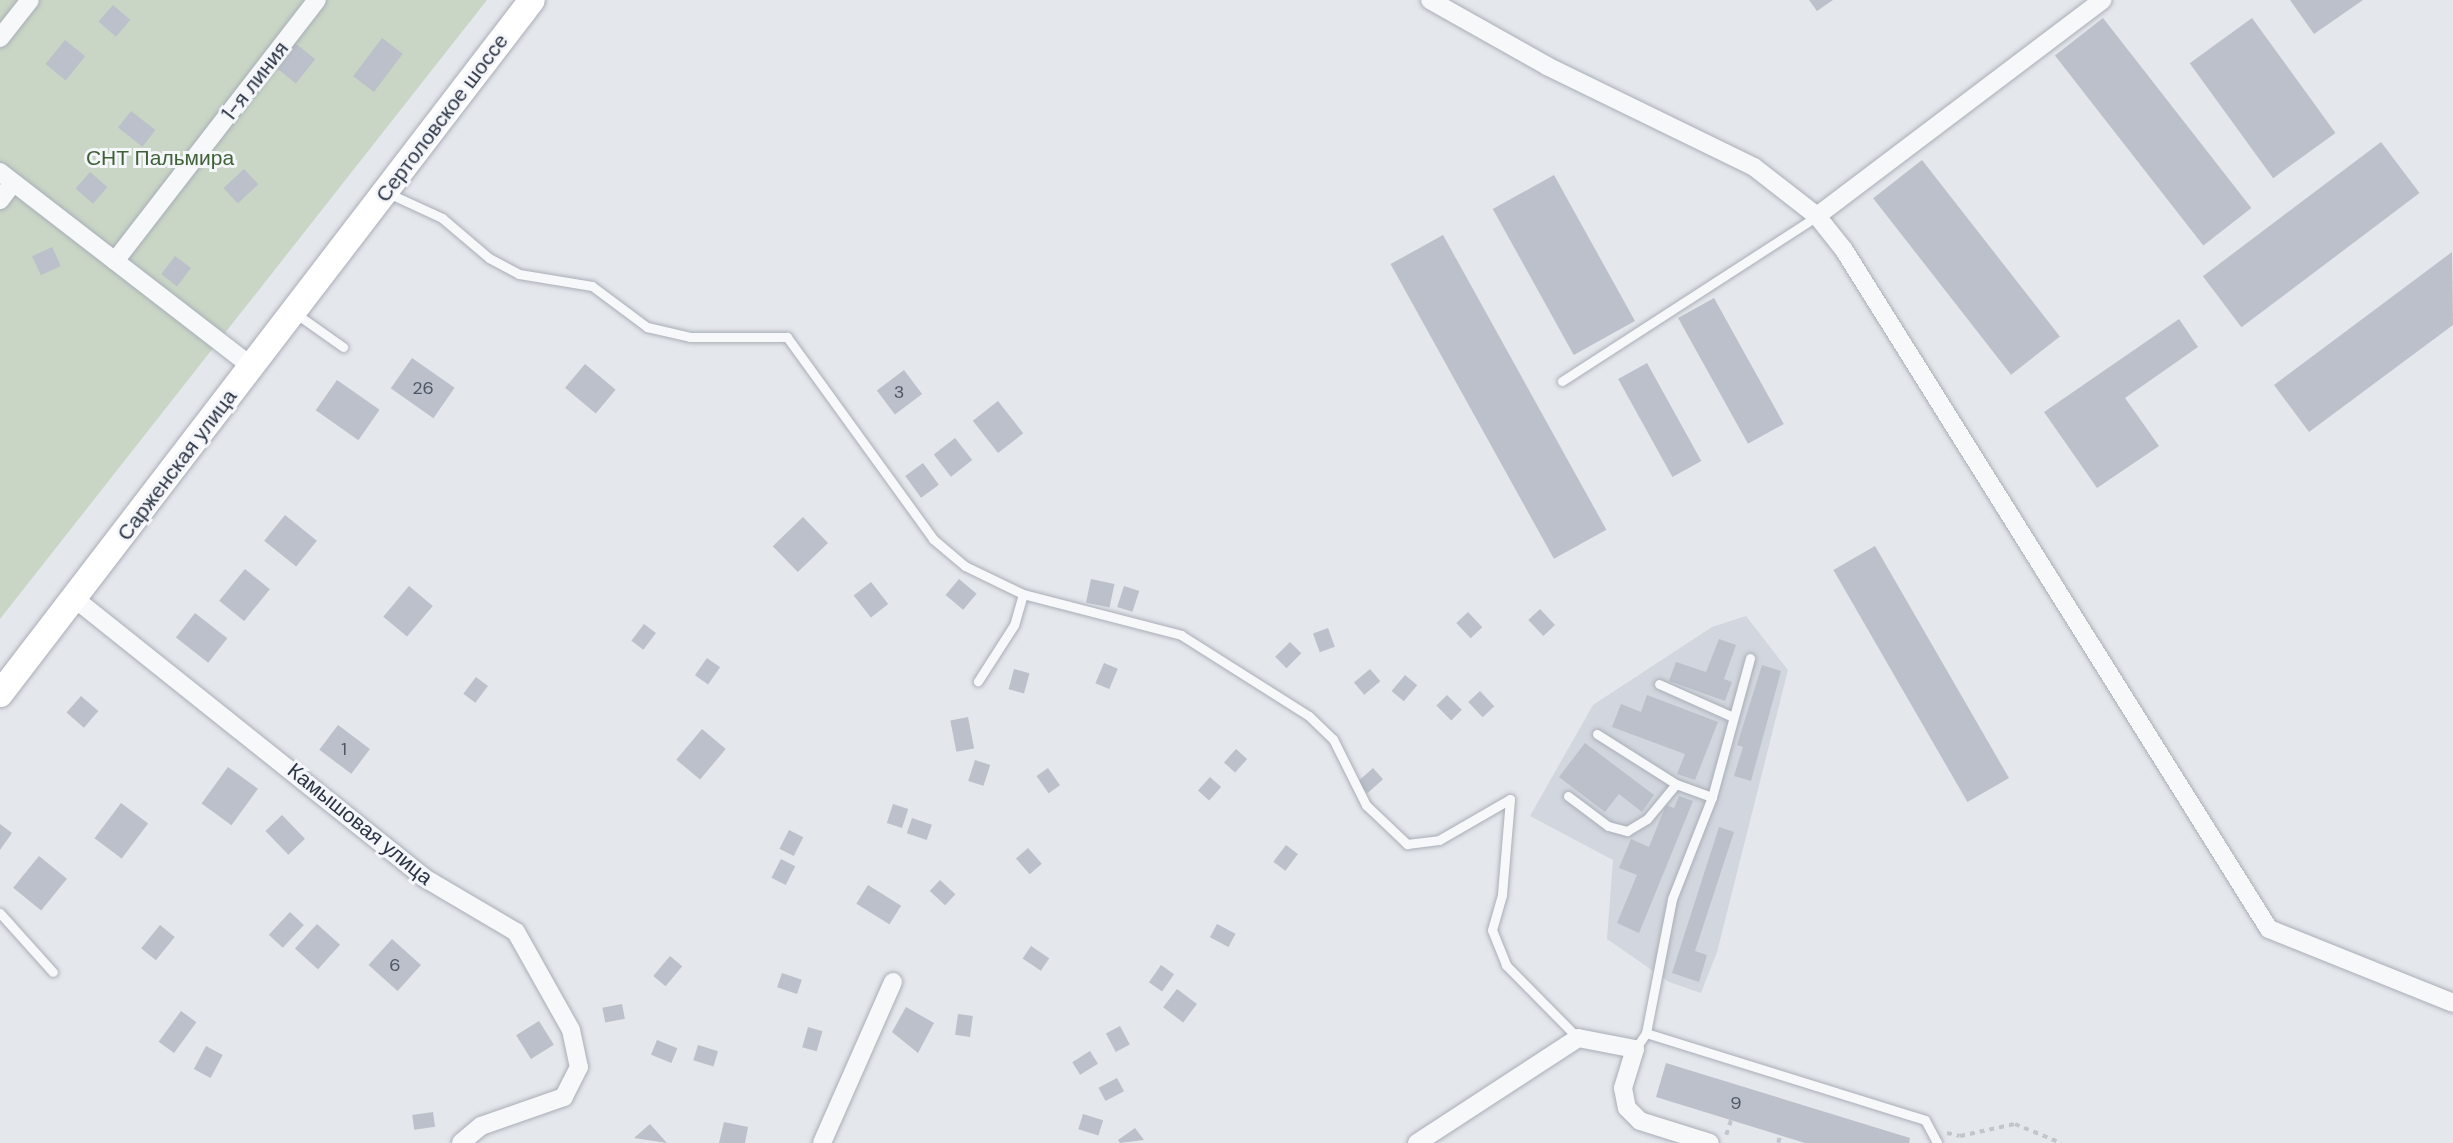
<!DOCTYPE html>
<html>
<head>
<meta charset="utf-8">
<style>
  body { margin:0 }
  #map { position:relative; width:2453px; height:1143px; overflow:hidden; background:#e4e7ec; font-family:"DM Sans",sans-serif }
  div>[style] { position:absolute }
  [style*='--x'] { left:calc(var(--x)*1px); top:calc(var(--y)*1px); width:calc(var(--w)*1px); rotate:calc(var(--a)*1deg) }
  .built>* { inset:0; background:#d2d6de }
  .green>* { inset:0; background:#c9d6c5 }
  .building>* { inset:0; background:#bbc0ca; transform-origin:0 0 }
  .path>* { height:3.5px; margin-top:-1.75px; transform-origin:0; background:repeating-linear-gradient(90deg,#c2c5cb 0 5px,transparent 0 10px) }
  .roads { filter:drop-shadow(0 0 2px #a9aeb7) drop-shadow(0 0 2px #a9aeb7) }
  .lane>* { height:9px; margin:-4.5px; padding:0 4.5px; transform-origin:4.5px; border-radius:4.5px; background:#f7f8fa }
  .street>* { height:18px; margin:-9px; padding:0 9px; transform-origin:9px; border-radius:9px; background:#f7f8fa }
  .secondary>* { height:26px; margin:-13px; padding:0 13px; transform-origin:13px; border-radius:13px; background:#fff }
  span { translate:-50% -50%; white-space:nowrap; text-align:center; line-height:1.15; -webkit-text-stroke:6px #f4f6f9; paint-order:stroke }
  .number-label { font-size:18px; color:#4f5766 }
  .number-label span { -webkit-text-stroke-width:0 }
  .street-label { font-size:21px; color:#2b3445 }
  .park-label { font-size:21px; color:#3f6138 }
</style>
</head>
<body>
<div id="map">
  <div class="built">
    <i style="clip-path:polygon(1746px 616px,1788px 670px,1717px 952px,1701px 993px,1669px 982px,1607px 939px,1613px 860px,1530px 816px,1593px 705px,1712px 627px)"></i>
  </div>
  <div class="green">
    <i style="clip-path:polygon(0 0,487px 0,0 619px)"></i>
  </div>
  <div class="building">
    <i style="clip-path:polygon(1809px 0,1833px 0,1817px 11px)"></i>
    <i style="clip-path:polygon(2290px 0,2363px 0,2314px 34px)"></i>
    <i style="left:113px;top:5px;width:23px;height:22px;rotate:41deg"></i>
    <i style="left:2103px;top:18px;width:241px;height:61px;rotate:52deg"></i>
    <i style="left:2252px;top:18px;width:142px;height:77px;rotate:54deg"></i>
    <i style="left:382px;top:38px;width:26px;height:48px;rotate:37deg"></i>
    <i style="left:65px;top:40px;width:26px;height:31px;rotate:39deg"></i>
    <i style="left:295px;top:43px;width:26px;height:31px;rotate:39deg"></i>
    <i style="left:131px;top:111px;width:31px;height:21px;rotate:38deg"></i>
    <i style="left:2381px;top:142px;width:64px;height:223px;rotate:53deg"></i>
    <i style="left:1922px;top:160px;width:224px;height:62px;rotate:52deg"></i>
    <i style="left:244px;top:169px;width:21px;height:28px;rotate:47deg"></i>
    <i style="left:90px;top:172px;width:23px;height:22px;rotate:41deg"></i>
    <i style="left:1554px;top:175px;width:167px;height:70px;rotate:61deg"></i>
    <i style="left:1443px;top:235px;width:337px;height:60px;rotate:61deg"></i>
    <i style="left:52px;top:247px;width:21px;height:22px;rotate:65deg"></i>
    <i style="clip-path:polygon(2452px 252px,2453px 325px,2309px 432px,2274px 385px)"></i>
    <i style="left:175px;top:256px;width:20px;height:23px;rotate:37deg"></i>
    <i style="left:1714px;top:298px;width:144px;height:41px;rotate:61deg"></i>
    <i style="clip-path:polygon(2179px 319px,2198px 347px,2125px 398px,2159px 446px,2097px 488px,2044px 412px)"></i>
    <i style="left:412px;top:358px;width:52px;height:37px;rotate:35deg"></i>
    <i style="left:1647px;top:363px;width:112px;height:33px;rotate:61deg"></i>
    <i style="left:585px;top:364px;width:40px;height:31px;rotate:40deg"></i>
    <i style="left:904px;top:370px;width:30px;height:34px;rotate:53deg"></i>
    <i style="left:337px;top:380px;width:52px;height:37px;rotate:35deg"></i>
    <i style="left:998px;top:401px;width:41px;height:32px;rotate:52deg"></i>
    <i style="left:955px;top:438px;width:28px;height:27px;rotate:52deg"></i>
    <i style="left:923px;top:463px;width:27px;height:22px;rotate:54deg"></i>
    <i style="left:285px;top:515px;width:41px;height:33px;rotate:39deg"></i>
    <i style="left:803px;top:517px;width:36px;height:42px;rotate:46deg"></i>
    <i style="left:1875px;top:546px;width:268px;height:48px;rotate:60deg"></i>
    <i style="left:245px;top:569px;width:32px;height:41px;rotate:39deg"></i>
    <i style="left:959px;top:579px;width:23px;height:21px;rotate:40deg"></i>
    <i style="left:1091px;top:579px;width:24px;height:24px;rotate:12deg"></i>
    <i style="left:871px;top:582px;width:28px;height:22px;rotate:52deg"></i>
    <i style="left:409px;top:586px;width:31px;height:40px;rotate:40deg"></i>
    <i style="left:1124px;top:586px;width:16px;height:22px;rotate:18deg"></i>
    <i style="left:1540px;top:609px;width:22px;height:16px;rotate:47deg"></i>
    <i style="left:1468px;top:612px;width:21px;height:16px;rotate:47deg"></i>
    <i style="left:195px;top:613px;width:41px;height:31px;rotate:38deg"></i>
    <i style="left:644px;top:624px;width:15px;height:21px;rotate:37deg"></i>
    <i style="left:1328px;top:628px;width:20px;height:16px;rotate:70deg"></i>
    <i style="clip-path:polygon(1719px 639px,1736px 645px,1724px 679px,1732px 682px,1725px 701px,1669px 681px,1676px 662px,1706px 672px)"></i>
    <i style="left:1290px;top:642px;width:16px;height:21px;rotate:45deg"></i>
    <i style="left:707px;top:658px;width:16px;height:21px;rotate:35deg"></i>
    <i style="left:1104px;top:663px;width:15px;height:22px;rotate:23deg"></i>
    <i style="clip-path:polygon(1762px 665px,1781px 671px,1751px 781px,1734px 776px,1743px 747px,1737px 745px)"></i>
    <i style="left:1014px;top:669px;width:16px;height:21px;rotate:15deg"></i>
    <i style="left:1370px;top:669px;width:16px;height:21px;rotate:50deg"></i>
    <i style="left:1405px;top:675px;width:16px;height:21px;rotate:40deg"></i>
    <i style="left:476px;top:677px;width:15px;height:21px;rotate:37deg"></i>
    <i style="left:1480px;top:691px;width:21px;height:16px;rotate:47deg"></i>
    <i style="left:1447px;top:695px;width:21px;height:15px;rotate:45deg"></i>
    <i style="clip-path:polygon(1647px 695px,1718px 722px,1695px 780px,1677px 774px,1685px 754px,1612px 727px,1621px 704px,1641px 712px)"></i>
    <i style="left:81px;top:696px;width:23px;height:22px;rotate:41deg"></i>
    <i style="left:968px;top:717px;width:32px;height:18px;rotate:79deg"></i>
    <i style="left:338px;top:725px;width:40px;height:31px;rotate:37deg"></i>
    <i style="left:702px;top:729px;width:31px;height:40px;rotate:40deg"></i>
    <i style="clip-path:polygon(1585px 743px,1654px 795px,1642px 812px,1619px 794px,1605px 812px,1559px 777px)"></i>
    <i style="left:1236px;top:749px;width:15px;height:18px;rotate:42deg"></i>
    <i style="left:975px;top:760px;width:16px;height:22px;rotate:18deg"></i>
    <i style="left:228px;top:767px;width:37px;height:45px;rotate:36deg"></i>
    <i style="left:1048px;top:768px;width:21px;height:14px;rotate:55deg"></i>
    <i style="left:1373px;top:768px;width:15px;height:21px;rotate:48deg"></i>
    <i style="left:1210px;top:777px;width:15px;height:18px;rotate:42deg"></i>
    <i style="clip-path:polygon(1679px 796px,1693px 801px,1639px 933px,1617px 923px,1637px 875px,1619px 868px,1631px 839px,1649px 847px,1666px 805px,1674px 808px)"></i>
    <i style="left:121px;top:803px;width:34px;height:44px;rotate:37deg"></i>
    <i style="left:893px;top:804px;width:16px;height:20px;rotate:18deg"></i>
    <i style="left:282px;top:815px;width:33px;height:23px;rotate:46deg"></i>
    <i style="left:912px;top:818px;width:21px;height:16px;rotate:19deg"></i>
    <i style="clip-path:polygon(0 824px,12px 833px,0 850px)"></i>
    <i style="clip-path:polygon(1719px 827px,1734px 832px,1695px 951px,1707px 955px,1699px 982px,1672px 973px)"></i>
    <i style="left:789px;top:830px;width:16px;height:21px;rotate:27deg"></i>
    <i style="left:1286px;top:845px;width:15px;height:21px;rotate:37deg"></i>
    <i style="left:1028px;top:848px;width:21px;height:16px;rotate:49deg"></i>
    <i style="left:39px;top:856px;width:36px;height:41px;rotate:39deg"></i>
    <i style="left:781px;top:859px;width:16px;height:21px;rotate:27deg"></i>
    <i style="left:940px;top:880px;width:21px;height:15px;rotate:43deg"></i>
    <i style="left:868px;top:885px;width:39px;height:22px;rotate:32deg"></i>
    <i style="left:290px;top:912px;width:19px;height:31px;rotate:43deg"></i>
    <i style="left:317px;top:924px;width:31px;height:33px;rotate:42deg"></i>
    <i style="left:1217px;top:924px;width:21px;height:15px;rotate:28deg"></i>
    <i style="left:160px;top:925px;width:19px;height:30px;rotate:39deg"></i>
    <i style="left:392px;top:939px;width:39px;height:35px;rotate:42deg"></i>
    <i style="left:1031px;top:946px;width:22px;height:15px;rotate:34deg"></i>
    <i style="left:670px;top:956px;width:16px;height:26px;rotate:40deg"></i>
    <i style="left:1161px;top:965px;width:16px;height:21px;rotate:35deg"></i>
    <i style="left:782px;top:973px;width:21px;height:15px;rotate:19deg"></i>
    <i style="left:1177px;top:989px;width:25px;height:23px;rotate:37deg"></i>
    <i style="left:622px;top:1004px;width:15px;height:20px;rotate:79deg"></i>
    <i style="clip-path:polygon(906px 1007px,934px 1023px,918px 1053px,892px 1032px)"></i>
    <i style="left:181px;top:1011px;width:19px;height:38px;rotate:36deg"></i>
    <i style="left:958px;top:1014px;width:15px;height:21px;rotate:8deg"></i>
    <i style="left:539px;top:1021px;width:28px;height:27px;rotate:58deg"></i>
    <i style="left:1120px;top:1026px;width:21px;height:16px;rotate:62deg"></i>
    <i style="left:808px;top:1027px;width:15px;height:21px;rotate:16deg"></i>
    <i style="left:657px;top:1040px;width:22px;height:16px;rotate:22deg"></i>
    <i style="left:698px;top:1045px;width:21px;height:16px;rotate:17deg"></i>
    <i style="left:206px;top:1046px;width:19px;height:26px;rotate:28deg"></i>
    <i style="left:1090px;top:1051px;width:15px;height:21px;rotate:58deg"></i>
    <i style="clip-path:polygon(1666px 1063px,1910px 1138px,1909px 1143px,1805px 1143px,1656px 1097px)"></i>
    <i style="left:1117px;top:1078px;width:15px;height:21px;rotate:62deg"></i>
    <i style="left:433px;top:1112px;width:15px;height:21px;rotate:82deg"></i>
    <i style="left:1083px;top:1114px;width:21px;height:16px;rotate:17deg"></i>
    <i style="clip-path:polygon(724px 1122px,748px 1127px,745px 1143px,719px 1143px)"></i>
    <i style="clip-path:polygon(650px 1124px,667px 1143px,634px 1138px)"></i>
    <i style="clip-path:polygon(1135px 1128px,1144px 1140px,1120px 1143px,1118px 1140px)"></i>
  </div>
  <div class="path">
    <i style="--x:1947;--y:1133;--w:13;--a:13"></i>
    <i style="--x:1960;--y:1136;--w:56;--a:-12.3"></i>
    <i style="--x:2015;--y:1124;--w:50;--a:22.4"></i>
    <i style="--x:1726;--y:1135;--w:16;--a:-72"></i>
    <i style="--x:1778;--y:1143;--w:8;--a:-76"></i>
  </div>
  <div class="roads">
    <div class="lane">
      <i style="--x:388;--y:193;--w:60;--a:24.8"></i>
      <i style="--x:442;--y:218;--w:62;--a:40.4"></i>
      <i style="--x:489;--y:258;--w:34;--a:28"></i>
      <i style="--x:519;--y:274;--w:74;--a:9.3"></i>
      <i style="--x:592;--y:286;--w:69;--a:36.7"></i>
      <i style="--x:647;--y:327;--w:44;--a:13.1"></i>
      <i style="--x:690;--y:337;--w:97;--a:0"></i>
      <i style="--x:787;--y:337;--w:249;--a:54.1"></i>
      <i style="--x:933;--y:539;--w:42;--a:40.2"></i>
      <i style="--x:965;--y:566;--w:64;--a:25.8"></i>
      <i style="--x:1023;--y:594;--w:32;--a:106"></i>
      <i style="--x:1014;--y:625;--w:67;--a:122.7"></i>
      <i style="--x:295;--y:313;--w:59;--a:35.3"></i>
      <i style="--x:1562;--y:381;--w:304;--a:-32.9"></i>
      <i style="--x:1023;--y:594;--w:163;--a:14.5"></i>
      <i style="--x:1181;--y:635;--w:151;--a:32.3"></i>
      <i style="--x:1309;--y:716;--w:33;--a:44"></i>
      <i style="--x:1333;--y:739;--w:74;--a:63.4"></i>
      <i style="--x:1366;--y:805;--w:57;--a:43.6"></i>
      <i style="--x:1407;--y:844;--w:32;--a:-7"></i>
      <i style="--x:1439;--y:840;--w:82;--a:-30"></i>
      <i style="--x:1510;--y:799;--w:96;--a:94.8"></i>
      <i style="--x:1502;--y:895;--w:36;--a:106"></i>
      <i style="--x:1492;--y:930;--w:38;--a:68"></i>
      <i style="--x:1506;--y:965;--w:103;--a:45.4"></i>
      <i style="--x:1659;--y:684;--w:79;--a:24"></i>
      <i style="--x:1597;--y:734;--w:93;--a:32.3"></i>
      <i style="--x:1676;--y:784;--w:38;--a:20"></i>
      <i style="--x:1568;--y:796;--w:50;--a:36.9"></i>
      <i style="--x:1608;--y:826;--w:20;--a:15"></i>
      <i style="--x:1627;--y:831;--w:23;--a:-31"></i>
      <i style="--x:1647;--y:819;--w:45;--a:-50.4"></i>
      <i style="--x:0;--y:913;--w:79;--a:48.1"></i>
      <i style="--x:1646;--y:1033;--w:136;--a:-79"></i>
      <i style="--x:1672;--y:899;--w:110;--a:-68.6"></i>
      <i style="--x:1712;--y:797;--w:144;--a:-74.7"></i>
      <i style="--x:1635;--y:1049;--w:19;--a:-55"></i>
      <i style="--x:1646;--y:1033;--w:292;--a:17.3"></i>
      <i style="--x:1925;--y:1120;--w:26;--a:62"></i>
    </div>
    <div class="street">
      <i style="--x:1430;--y:0;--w:134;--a:29.4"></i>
      <i style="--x:1547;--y:66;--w:230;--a:26"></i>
      <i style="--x:1754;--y:167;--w:80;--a:37.9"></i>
      <i style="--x:1817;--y:216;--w:43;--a:51.5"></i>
      <i style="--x:1844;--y:250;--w:801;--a:57.96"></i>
      <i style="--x:2269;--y:929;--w:198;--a:21.9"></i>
      <i style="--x:0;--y:38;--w:48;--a:-51.7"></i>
      <i style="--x:0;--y:172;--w:319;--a:37.7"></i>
      <i style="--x:0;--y:200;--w:21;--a:-53"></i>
      <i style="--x:1817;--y:216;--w:358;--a:-37.1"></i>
      <i style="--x:115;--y:261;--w:330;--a:-52.3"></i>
      <i style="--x:74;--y:598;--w:447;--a:38.6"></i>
      <i style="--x:423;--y:877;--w:108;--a:30.6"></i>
      <i style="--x:516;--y:932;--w:112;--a:60.7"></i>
      <i style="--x:571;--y:1030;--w:38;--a:78"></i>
      <i style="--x:579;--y:1067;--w:34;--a:117"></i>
      <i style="--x:564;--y:1097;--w:88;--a:160.7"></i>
      <i style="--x:481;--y:1126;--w:26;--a:140"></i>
      <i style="--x:822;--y:1143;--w:176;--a:-66.2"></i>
      <i style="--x:1417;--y:1143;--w:192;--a:-33.1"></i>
      <i style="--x:1578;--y:1038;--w:58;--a:10.9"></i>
      <i style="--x:1635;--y:1049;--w:41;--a:107.1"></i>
      <i style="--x:1623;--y:1088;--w:20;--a:79"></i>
      <i style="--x:1627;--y:1108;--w:18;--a:45"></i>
      <i style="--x:1640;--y:1121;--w:73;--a:17.4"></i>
    </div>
    <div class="secondary">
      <i style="--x:0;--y:694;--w:874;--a:-52.53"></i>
    </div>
  </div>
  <div class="number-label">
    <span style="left:423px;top:388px">26</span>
    <span style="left:899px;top:392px">3</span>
    <span style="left:344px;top:749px">1</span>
    <span style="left:395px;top:965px">6</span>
    <span style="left:1736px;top:1103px">9</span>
  </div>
  <div class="street-label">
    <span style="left:255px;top:81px;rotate:-52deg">1-я линия</span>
    <span style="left:442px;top:118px;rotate:-53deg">Сертоловское шоссе</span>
    <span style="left:177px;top:465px;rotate:-53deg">Сарженская улица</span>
    <span style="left:360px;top:824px;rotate:39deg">Камышовая улица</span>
  </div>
  <div class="park-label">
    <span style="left:160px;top:158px">СНТ Пальмира</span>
  </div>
</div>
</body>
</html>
